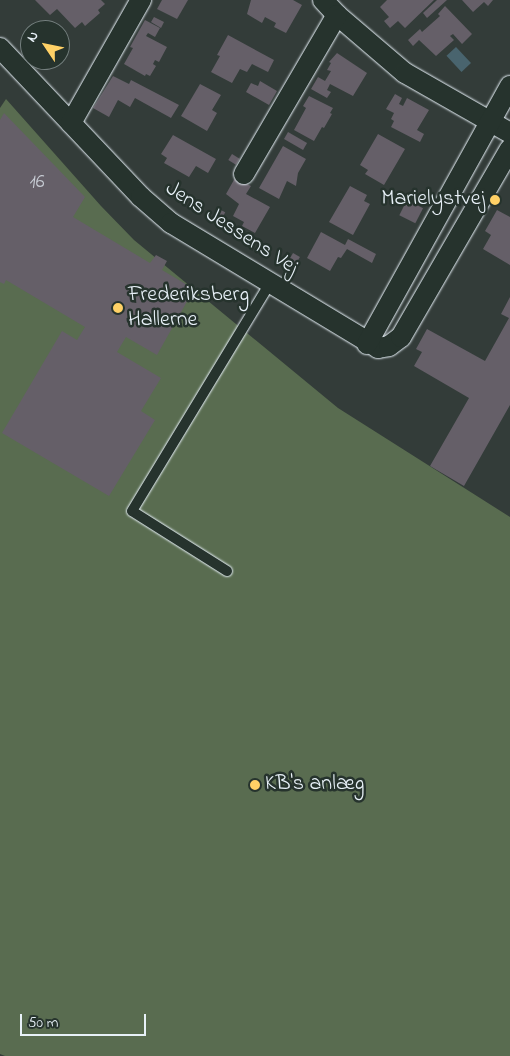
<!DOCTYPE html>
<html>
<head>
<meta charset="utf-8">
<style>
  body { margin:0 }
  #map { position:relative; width:510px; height:1056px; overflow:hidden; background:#333c39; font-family:"Indie Flower",sans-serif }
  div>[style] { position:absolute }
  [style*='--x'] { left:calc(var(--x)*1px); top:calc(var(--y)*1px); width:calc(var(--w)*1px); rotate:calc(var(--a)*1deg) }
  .green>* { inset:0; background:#596c50 }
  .water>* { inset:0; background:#49646e; transform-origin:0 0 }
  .building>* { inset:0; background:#655f68; transform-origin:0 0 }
  .roads { filter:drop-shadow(0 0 1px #e8f1f8) drop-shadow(0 0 1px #e8f1f8) }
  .lane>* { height:10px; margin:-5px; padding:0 5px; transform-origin:5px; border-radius:5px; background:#26332d }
  .street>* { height:20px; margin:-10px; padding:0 10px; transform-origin:10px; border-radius:10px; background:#26332d }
  .dots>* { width:14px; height:14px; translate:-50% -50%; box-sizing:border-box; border:2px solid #26332d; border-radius:50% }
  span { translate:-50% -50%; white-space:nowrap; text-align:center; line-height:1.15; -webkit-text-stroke:5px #26332d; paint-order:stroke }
  .number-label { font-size:20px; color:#c7ccd4 }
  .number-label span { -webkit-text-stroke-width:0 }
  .poi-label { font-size:22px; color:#e8f1f8 }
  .right { translate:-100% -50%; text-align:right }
  .left { translate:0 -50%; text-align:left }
  .street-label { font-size:22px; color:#e8f1f8 }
  .north { position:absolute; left:20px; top:20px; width:50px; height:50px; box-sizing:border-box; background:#26332d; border:1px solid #747f7e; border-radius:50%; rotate:304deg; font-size:14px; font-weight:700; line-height:20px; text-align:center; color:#e8f1f8 }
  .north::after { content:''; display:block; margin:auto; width:18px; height:22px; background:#ffd166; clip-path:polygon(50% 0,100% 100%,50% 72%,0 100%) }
  .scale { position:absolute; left:20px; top:1014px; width:126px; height:22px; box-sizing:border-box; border:2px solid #e8f1f8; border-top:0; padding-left:6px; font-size:15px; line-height:18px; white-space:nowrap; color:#e8f1f8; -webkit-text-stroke:4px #26332d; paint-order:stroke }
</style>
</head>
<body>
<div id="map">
  <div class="green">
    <i style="clip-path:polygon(6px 99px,101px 206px,134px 240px,338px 408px,510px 517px,510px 1056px,5px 1056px,0 1054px,0 108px)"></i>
  </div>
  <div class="water">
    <i style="left:456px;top:47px;width:22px;height:13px;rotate:47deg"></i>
  </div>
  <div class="building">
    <i style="clip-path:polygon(35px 0,101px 0,105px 4px,98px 10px,100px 13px,85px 26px,82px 22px,75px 28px,57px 9px,50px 15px)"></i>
    <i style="clip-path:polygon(162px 0,188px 0,177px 19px,157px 9px)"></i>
    <i style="clip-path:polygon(251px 0,293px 0,302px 5px,286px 33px,274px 27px,276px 23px,265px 17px,262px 23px,247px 14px)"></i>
    <i style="clip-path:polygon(387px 0,434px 0,405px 28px,398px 21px,390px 28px,384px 21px,389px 17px,380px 7px)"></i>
    <i style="clip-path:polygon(437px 0,447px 0,427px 18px,423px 13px)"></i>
    <i style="clip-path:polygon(462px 0,493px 0,488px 6px,484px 2px,473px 12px)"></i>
    <i style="clip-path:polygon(445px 6px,472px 34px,462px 44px,453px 34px,450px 36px,454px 40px,436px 56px,419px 40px,413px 46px,408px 40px,420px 29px,422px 32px,440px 16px,438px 14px)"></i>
    <i style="clip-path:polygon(154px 17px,164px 22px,161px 28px,151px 22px)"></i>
    <i style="clip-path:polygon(145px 20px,160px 28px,155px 37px,148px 33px,146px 36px,167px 47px,159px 62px,155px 60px,153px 64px,156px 66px,150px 76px,146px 74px,145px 76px,124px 64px,133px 48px,130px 47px)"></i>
    <i style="clip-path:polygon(228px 35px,274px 60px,268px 72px,252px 64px,247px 72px,240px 69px,232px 83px,211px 72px,220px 56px,217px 55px)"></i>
    <i style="clip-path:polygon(337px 53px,367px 73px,353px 96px,330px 84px,327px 90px,331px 92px,327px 98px,311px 89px,318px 77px,325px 81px,331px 71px,327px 70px,331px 63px,329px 62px)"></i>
    <i style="clip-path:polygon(113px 76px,129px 84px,131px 80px,179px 105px,171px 118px,135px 98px,130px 107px,118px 100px,109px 117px,93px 108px)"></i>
    <i style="clip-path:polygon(260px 81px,277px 91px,269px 105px,246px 92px,251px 83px,258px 86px)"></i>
    <i style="clip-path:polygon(200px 84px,221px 95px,212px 110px,217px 113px,207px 131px,181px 116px)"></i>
    <i style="clip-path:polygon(395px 94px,402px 98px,399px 104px,403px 106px,407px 98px,429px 110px,417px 130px,424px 134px,420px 142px,391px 127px,394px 121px,391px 119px,394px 113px,386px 109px)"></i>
    <i style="clip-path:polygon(309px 96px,333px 108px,330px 113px,332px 114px,324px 128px,322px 127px,314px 141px,294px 130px,306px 108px,303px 106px)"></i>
    <i style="clip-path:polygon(4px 113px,85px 197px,73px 217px,150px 263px,156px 255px,167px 261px,162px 270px,194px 289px,157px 355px,126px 337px,117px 352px,161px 378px,141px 411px,155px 420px,109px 496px,2px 433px,62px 331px,77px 340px,85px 327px,6px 280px,4px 284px,0 282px,0 120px)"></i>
    <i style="left:288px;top:132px;width:22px;height:8px;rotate:30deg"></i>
    <i style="clip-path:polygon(378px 134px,405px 149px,384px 185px,365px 174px,368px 170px,360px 165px)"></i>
    <i style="clip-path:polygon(173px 135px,216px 159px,208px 173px,196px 166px,189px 177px,164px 163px,167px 158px,161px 154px)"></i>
    <i style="clip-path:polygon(283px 146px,306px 159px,298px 173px,296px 186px,287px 181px,279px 199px,259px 188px)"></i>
    <i style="left:232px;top:154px;width:9px;height:7px;rotate:32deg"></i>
    <i style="clip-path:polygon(235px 178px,251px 186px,246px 194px,270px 207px,255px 233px,242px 226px,244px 222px,233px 216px,239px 204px,226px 194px)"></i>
    <i style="clip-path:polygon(350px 186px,367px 195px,364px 201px,370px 204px,353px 235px,329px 222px)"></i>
    <i style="left:407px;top:200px;width:18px;height:17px;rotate:27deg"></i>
    <i style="left:219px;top:209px;width:7px;height:15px;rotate:27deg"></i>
    <i style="clip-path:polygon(497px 210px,510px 217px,510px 265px,483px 249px,491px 235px,485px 231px)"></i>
    <i style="clip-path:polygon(321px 232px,345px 245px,348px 239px,376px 254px,372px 263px,347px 249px,341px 258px,338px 257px,330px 271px,307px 258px)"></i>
    <i style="left:293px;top:253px;width:8px;height:16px;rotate:30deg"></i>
    <i style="clip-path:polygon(510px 297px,510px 405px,464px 486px,430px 466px,469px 398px,414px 366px,422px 352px,416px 349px,427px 329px,485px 361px,509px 318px,501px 314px)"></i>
  </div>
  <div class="roads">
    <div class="lane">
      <i style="--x:227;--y:571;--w:112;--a:-147.7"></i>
      <i style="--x:132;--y:511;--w:267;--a:-58.8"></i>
    </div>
    <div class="street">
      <i style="--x:323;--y:0;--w:21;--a:47"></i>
      <i style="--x:337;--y:15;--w:89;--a:40.5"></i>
      <i style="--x:405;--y:73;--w:121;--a:29.7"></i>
      <i style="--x:0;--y:48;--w:205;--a:46.6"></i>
      <i style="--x:141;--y:197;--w:40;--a:41"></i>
      <i style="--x:171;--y:223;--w:242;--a:31.1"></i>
      <i style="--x:378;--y:348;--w:11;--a:-10"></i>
      <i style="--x:389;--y:346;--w:15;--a:-37"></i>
      <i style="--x:401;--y:337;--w:217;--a:-59.9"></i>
      <i style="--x:71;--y:123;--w:142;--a:-60.4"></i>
      <i style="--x:244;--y:174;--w:184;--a:-59.7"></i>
      <i style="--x:367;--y:344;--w:295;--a:-61"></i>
    </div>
  </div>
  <div class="dots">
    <i style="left:495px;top:200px;background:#ffd166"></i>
    <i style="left:118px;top:308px;background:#ffd166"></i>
    <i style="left:255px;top:785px;background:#ffd166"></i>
  </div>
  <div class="number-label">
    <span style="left:37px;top:182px">16</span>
  </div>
  <div class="poi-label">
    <span class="right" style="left:485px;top:200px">Marielystvej</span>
    <span class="left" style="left:128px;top:308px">Frederiksberg<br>Hallerne</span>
    <span class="left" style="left:265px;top:785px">KB's anlæg</span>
  </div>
  <div class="street-label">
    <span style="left:231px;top:229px;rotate:33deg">Jens Jessens Vej</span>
  </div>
  <div class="north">N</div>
  <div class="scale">50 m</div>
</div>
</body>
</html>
